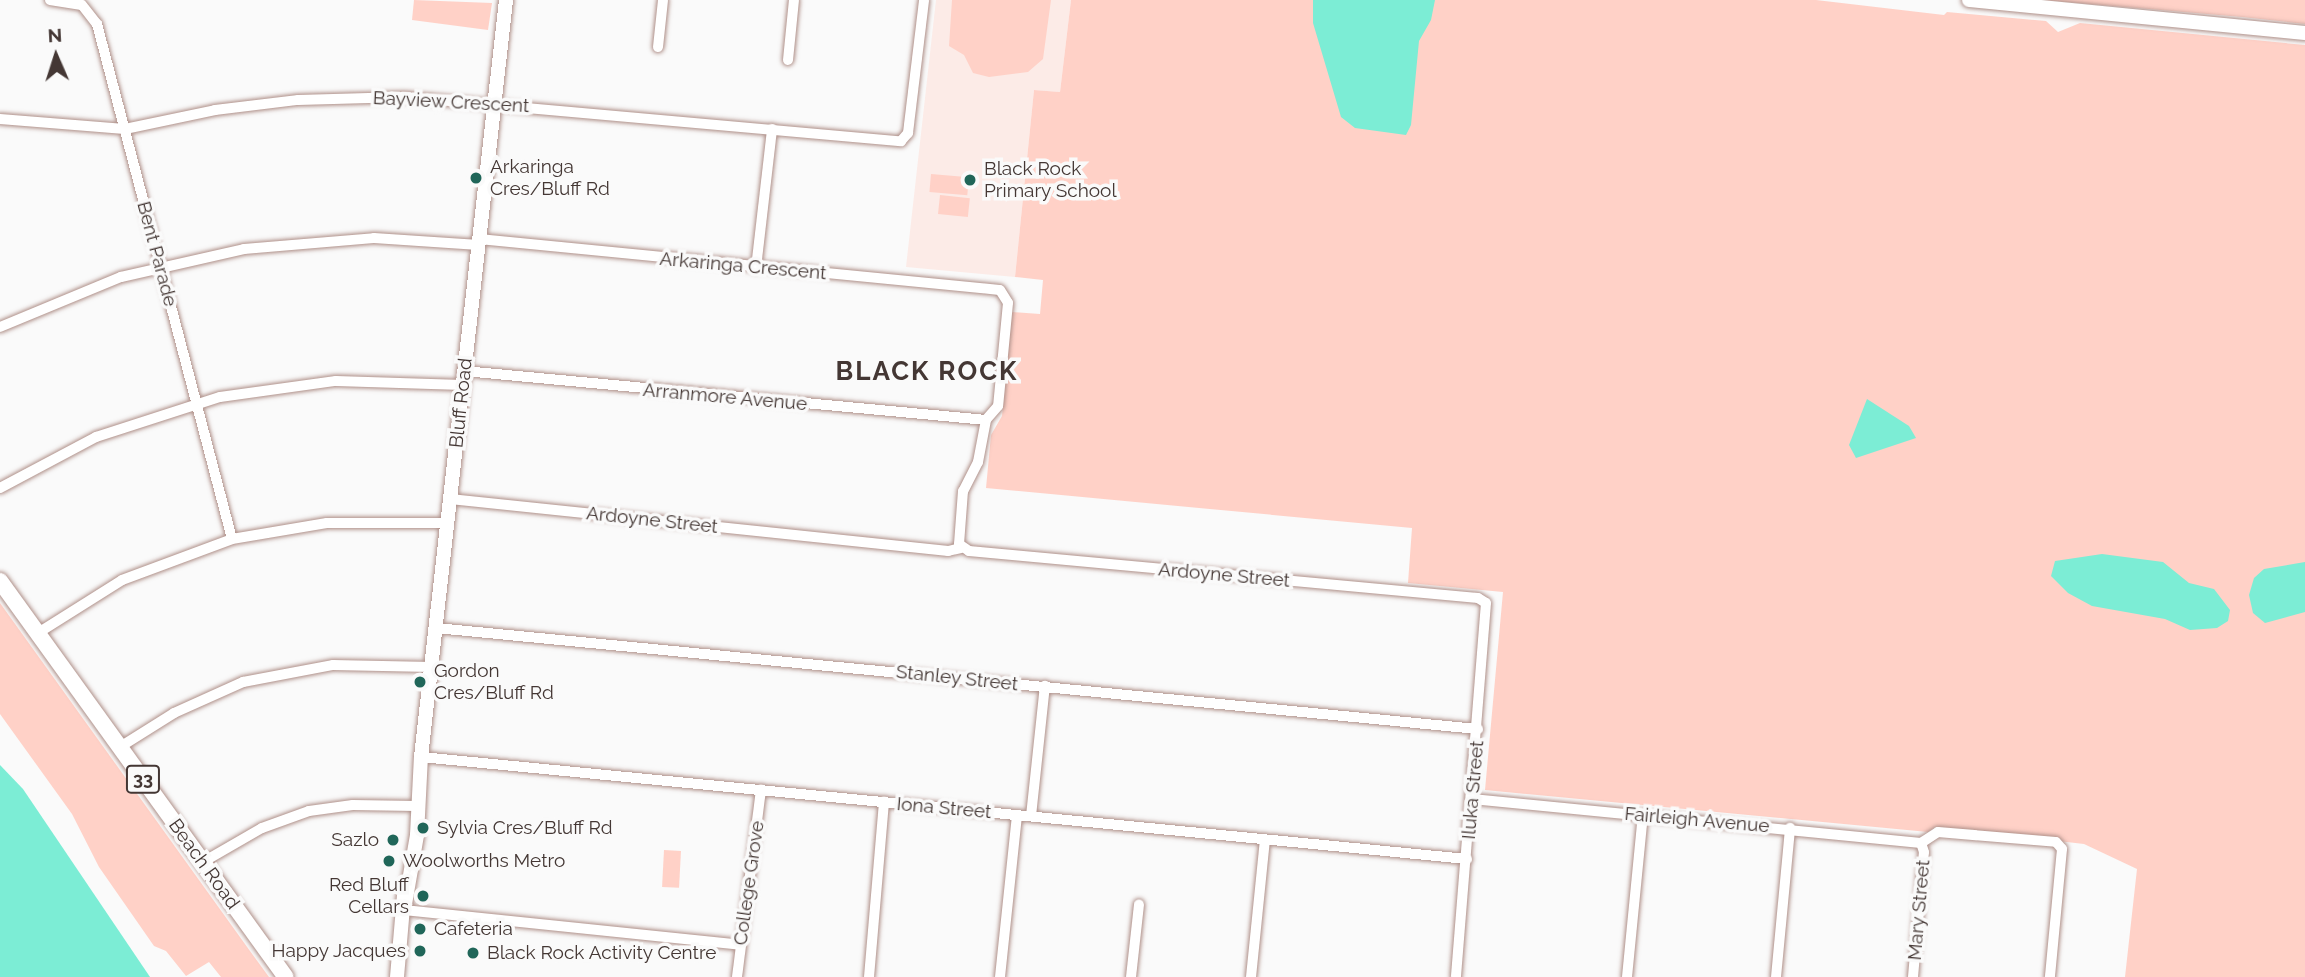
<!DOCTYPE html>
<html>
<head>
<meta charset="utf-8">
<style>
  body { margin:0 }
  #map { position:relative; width:2305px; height:977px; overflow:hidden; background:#fafafa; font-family:Raleway,sans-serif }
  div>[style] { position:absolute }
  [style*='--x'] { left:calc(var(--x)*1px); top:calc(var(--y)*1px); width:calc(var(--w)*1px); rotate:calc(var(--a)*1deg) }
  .built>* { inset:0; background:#fcebe7 }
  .green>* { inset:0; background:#ffd1c7; transform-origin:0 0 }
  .water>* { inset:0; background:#7cedd5 }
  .roads { filter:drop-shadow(0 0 2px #af9089) drop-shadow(0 0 2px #af9089) }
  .street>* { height:10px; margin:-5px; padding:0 5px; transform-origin:5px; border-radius:5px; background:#fff }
  .secondary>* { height:14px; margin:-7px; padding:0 7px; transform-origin:7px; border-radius:7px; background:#fff }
  .primary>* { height:16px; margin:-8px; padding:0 8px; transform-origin:8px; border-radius:8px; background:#fff }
  .dots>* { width:19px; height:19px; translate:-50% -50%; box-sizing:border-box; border:4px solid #fafafa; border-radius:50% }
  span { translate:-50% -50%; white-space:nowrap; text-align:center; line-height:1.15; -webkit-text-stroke:7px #fafafa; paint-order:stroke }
  .shield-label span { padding:2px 5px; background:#fafafa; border:2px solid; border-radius:5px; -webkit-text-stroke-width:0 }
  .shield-label { font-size:18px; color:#443734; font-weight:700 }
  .street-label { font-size:19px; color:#443734 }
  .poi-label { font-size:19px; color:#443734 }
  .left { translate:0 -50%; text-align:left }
  .right { translate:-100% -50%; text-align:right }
  .district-label { font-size:26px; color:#443734; font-weight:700; letter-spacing:2px }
  .north { position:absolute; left:21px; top:21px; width:70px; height:70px; -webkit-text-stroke:5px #fafafa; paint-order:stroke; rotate:357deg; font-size:19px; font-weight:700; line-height:28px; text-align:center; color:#443734 }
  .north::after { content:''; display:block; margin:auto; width:24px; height:32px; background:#443734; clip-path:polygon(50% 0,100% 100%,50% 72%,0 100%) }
</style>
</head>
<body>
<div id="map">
  <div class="built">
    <i style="clip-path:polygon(936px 0,1071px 0,1060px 92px,1034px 90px,1015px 277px,906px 267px)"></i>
  </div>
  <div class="green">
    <i style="clip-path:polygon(414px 0,492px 3px,488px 30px,412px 20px)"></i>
    <i style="clip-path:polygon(952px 0,1051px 0,1043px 59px,1028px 72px,989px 77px,973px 73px,964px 55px,949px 46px)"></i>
    <i style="clip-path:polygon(1071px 0,1816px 0,1944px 15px,1947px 12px,2046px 21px,2058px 32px,2080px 23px,2305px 45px,2305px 977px,2125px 977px,2137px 869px,2084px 844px,1935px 827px,1928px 832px,1485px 790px,1503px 592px,1408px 583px,1412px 528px,986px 488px,991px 435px,1002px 416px,1012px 312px,1040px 314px,1043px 280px,1015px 277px,1034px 90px,1060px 92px)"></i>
    <i style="clip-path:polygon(2043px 0,2305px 0,2305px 24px,2242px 17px)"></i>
    <i style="left:931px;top:174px;width:38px;height:18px;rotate:5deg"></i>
    <i style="left:940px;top:195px;width:30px;height:19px;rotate:6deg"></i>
    <i style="clip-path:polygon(0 603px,250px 951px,269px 977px,221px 977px,209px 962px,186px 976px,166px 951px,154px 946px,99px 867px,72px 814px,0 714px)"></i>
    <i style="left:664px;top:850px;width:17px;height:37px;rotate:3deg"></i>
  </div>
  <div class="water">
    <i style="clip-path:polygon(1313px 0,1435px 0,1431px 20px,1419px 41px,1411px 125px,1406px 135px,1355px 128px,1341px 117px,1313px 23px)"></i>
    <i style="clip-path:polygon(1867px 399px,1909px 426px,1916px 438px,1856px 458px,1849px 445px)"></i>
    <i style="clip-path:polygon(2102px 554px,2163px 562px,2189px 583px,2214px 589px,2230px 610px,2228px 621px,2217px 628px,2190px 630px,2165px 619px,2092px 606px,2068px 593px,2051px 576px,2055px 561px)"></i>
    <i style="clip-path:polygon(2305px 562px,2305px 612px,2265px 623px,2253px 613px,2249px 595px,2254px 578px,2264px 569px)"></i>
    <i style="clip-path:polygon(0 765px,23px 789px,150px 977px,0 977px)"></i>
  </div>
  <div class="roads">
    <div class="street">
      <i style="--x:50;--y:0;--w:32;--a:9"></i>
      <i style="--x:82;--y:5;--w:24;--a:52"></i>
      <i style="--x:97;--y:24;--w:532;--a:75.31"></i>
      <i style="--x:658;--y:47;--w:47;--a:-83.9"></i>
      <i style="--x:788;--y:60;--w:60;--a:-84.3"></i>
      <i style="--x:0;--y:119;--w:125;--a:4.6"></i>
      <i style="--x:125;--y:129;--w:92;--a:-11.9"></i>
      <i style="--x:215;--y:110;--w:84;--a:-6.9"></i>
      <i style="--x:298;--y:100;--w:106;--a:-1.6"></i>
      <i style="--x:404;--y:97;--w:499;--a:5.1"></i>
      <i style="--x:901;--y:141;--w:11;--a:-49"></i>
      <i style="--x:908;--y:133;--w:134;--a:-83.1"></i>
      <i style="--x:479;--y:239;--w:523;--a:5.59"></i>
      <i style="--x:1000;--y:290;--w:15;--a:58"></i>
      <i style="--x:1008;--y:303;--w:103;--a:95.5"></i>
      <i style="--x:998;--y:406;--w:18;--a:131"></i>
      <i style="--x:986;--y:420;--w:43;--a:100.8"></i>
      <i style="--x:978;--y:462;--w:33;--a:117"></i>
      <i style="--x:963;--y:491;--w:53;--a:94.3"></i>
      <i style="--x:756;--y:268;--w:140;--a:-83.4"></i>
      <i style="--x:0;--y:327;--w:131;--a:-22.5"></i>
      <i style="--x:121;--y:277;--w:126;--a:-12.8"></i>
      <i style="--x:244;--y:249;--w:130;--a:-4.8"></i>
      <i style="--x:374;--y:238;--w:105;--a:3.8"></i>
      <i style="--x:464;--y:371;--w:524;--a:5.36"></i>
      <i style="--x:0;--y:488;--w:109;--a:-28"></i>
      <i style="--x:96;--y:437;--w:130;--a:-17.9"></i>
      <i style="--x:220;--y:397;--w:117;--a:-7.9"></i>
      <i style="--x:336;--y:381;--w:127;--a:1.8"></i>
      <i style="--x:450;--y:499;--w:501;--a:5.96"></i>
      <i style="--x:948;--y:551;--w:13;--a:-13"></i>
      <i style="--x:959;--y:544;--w:12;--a:35"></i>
      <i style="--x:969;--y:551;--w:511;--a:5.28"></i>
      <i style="--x:1478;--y:598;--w:9;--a:32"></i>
      <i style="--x:1486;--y:603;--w:375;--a:94.6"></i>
      <i style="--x:436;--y:628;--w:1047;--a:5.54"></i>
      <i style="--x:38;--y:633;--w:99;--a:-32.2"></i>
      <i style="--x:122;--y:580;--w:117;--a:-20.4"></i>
      <i style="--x:232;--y:539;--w:96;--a:-9.6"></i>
      <i style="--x:327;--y:523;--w:121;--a:0"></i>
      <i style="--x:120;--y:747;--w:64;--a:-32.2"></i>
      <i style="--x:174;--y:713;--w:76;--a:-24.2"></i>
      <i style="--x:243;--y:682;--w:92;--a:-10.7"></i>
      <i style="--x:333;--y:665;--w:99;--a:1.2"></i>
      <i style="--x:421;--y:757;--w:1051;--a:5.57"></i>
      <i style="--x:1472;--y:799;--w:451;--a:5.6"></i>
      <i style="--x:1031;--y:816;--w:131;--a:-83.9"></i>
      <i style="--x:1921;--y:843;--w:20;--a:-33"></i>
      <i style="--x:1938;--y:832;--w:118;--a:4.8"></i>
      <i style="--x:2056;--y:842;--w:9;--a:49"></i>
      <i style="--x:2062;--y:849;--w:129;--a:95.4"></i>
      <i style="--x:203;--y:862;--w:68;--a:-30"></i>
      <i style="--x:262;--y:828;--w:50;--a:-19.9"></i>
      <i style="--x:309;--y:811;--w:44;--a:-7.8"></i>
      <i style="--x:353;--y:805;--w:63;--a:0.9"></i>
      <i style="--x:404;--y:910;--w:338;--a:5.9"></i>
      <i style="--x:737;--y:977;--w:189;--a:-82.7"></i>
      <i style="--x:869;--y:977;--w:176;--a:-85.1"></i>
      <i style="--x:1000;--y:977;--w:163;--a:-84"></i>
      <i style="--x:1131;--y:977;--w:73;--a:-83.7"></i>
      <i style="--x:1251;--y:977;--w:138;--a:-84.2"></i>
      <i style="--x:1627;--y:977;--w:163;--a:-84.4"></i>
      <i style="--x:1776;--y:977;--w:150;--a:-84.6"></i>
      <i style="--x:1913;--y:977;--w:125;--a:-85"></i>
      <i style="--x:1924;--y:852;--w:9;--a:-108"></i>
    </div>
    <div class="secondary">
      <i style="--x:1969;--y:0;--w:338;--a:5.6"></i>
      <i style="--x:405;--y:904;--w:70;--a:-80.1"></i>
      <i style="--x:417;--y:835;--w:78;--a:-87.1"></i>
      <i style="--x:421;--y:757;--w:762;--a:-83.59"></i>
      <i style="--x:397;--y:977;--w:82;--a:-85.1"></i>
    </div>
    <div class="primary">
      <i style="--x:0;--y:581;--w:488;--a:54.2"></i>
    </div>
  </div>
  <div class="dots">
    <i style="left:476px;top:178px;background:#206659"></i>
    <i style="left:970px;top:180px;background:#206659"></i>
    <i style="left:420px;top:682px;background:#206659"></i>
    <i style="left:423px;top:828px;background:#206659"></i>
    <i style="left:393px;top:840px;background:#206659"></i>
    <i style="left:389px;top:861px;background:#206659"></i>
    <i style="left:423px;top:896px;background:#206659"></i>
    <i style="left:420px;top:929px;background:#206659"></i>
    <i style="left:420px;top:951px;background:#206659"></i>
    <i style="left:473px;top:953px;background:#206659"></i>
  </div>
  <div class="shield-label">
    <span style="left:143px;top:779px">33</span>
  </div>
  <div class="street-label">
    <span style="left:451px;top:102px;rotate:3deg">Bayview Crescent</span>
    <span style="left:157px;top:254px;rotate:75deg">Bent Parade</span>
    <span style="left:743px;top:266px;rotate:5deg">Arkaringa Crescent</span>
    <span style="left:725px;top:397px;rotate:5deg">Arranmore Avenue</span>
    <span style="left:461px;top:403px;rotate:-84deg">Bluff Road</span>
    <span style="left:652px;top:520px;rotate:6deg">Ardoyne Street</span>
    <span style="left:1224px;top:575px;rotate:5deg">Ardoyne Street</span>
    <span style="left:957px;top:678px;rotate:6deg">Stanley Street</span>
    <span style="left:1473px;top:790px;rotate:-85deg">Iluka Street</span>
    <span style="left:944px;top:808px;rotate:5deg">Iona Street</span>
    <span style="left:1697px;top:820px;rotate:5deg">Fairleigh Avenue</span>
    <span style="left:204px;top:864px;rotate:54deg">Beach Road</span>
    <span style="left:749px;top:883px;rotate:-82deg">College Grove</span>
    <span style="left:1919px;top:910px;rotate:-85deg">Mary Street</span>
  </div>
  <div class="poi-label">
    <span class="left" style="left:490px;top:178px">Arkaringa<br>Cres/Bluff Rd</span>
    <span class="left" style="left:984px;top:180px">Black Rock<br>Primary School</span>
    <span class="left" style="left:434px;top:682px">Gordon<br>Cres/Bluff Rd</span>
    <span class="left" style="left:437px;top:828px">Sylvia Cres/Bluff Rd</span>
    <span class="right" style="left:379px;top:840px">Sazlo</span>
    <span class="left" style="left:403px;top:861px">Woolworths Metro</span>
    <span class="right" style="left:409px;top:896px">Red Bluff<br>Cellars</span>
    <span class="left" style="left:434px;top:929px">Cafeteria</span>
    <span class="right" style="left:406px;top:951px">Happy Jacques</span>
    <span class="left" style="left:487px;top:953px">Black Rock Activity Centre</span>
  </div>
  <div class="district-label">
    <span style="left:927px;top:372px">BLACK ROCK</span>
  </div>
  <div class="north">N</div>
</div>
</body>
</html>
